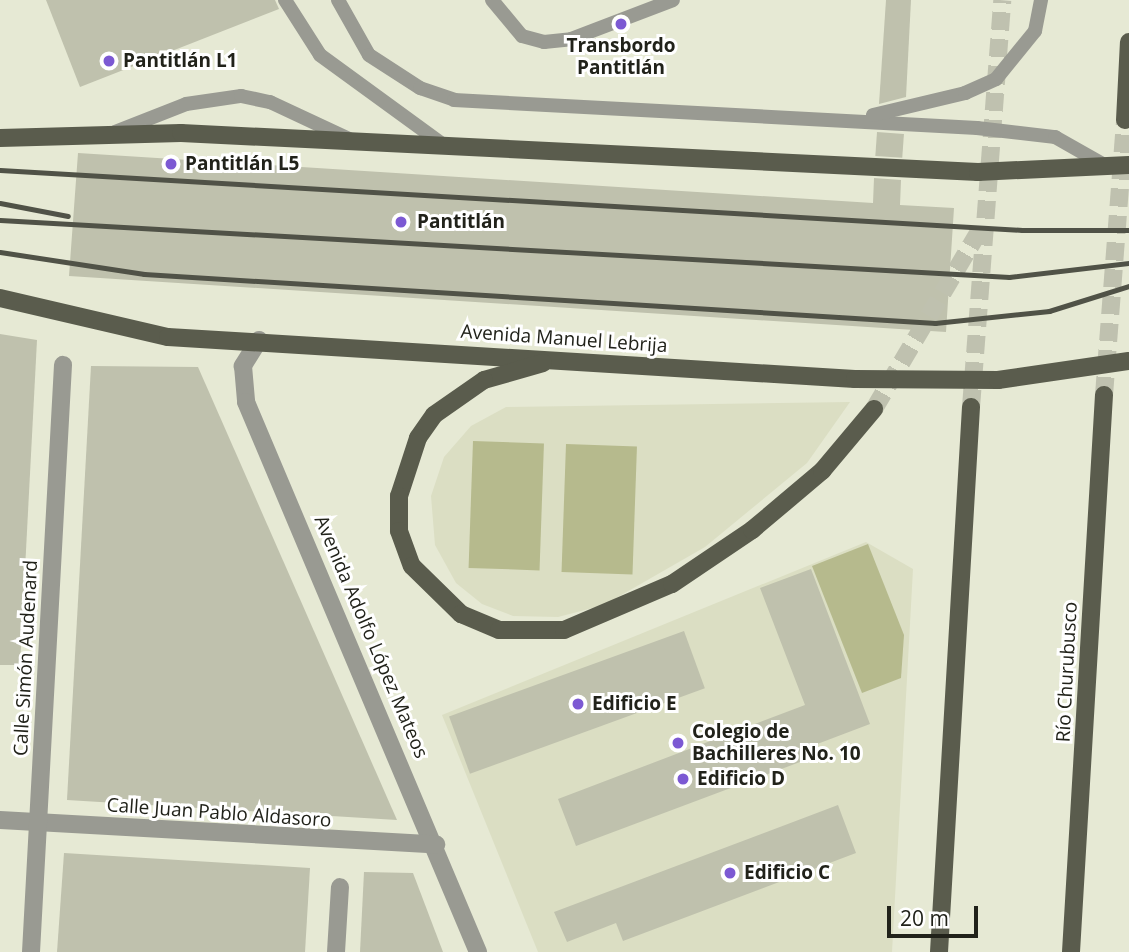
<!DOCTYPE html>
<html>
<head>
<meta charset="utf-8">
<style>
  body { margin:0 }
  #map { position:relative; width:1129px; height:952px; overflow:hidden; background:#e6e9d4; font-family:"Open Sans",sans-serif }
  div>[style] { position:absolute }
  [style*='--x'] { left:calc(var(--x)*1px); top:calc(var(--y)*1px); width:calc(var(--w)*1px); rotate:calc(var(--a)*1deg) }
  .built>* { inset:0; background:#dbdec3 }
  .green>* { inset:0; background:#b6ba8d; transform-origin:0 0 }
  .building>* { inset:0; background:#bfc1ad; transform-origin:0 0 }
  .primary-tunnel>* { height:18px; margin-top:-9px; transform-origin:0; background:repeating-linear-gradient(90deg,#bfc1af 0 18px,transparent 0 27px) }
  .lane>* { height:14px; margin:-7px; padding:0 7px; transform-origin:7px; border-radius:7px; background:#999a92 }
  .street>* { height:18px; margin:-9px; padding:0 9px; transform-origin:9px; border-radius:9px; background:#999a92 }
  .primary>* { height:18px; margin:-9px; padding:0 9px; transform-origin:9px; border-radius:9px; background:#5a5c4d }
  .rail>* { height:5px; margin:-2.5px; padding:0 2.5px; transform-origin:2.5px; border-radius:2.5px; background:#505247 }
  .dots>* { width:19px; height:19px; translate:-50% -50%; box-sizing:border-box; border:4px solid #fff; border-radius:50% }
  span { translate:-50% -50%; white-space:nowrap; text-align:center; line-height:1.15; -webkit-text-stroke:6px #fff; paint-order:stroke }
  .poi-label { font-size:19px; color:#21221a; font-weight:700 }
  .left { translate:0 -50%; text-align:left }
  .street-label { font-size:19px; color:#21221a }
  .scale { position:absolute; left:887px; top:906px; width:91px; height:32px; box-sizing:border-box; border:4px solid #21221a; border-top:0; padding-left:9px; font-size:21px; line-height:24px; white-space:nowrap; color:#21221a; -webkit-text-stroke:5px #fff; paint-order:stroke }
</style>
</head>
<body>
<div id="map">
  <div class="built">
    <i style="clip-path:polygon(850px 402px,807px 463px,705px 547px,604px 605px,558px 617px,513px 616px,482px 604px,456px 583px,435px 545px,431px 496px,444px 457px,471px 426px,506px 407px)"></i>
    <i style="clip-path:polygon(866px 542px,913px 569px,892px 952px,538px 952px,442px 715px)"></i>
  </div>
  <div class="green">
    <i style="left:473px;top:441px;width:71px;height:127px;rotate:2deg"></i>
    <i style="left:566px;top:444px;width:71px;height:128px;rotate:2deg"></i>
    <i style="clip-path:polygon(868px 544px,904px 635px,901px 678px,862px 693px,812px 566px)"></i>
  </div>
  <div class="building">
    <i style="clip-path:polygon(46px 0,275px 0,279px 9px,80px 87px)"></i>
    <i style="clip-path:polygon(886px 0,911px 0,906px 97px,879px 104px)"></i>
    <i style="left:877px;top:132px;width:27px;height:24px;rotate:4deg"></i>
    <i style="clip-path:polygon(78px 153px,873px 203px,874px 178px,901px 180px,900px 205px,954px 208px,946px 332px,69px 276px)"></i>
    <i style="clip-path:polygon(0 334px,37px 340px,20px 665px,0 665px)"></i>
    <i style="clip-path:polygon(91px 366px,198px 367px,397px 820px,67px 800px)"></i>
    <i style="clip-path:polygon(811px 569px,870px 724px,804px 749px,808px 759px,576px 846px,558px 799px,805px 705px,760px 588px)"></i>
    <i style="left:684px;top:631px;width:61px;height:250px;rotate:70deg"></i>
    <i style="clip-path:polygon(838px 805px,856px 853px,623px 941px,616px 923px,567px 942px,554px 912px)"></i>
    <i style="clip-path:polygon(64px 853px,310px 868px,305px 952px,57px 952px)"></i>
    <i style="clip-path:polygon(364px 872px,413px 873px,443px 952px,360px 952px)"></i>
  </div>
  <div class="primary-tunnel">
    <i style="--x:1104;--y:395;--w:276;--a:-85.6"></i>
    <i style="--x:971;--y:407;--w:408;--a:-85.6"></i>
    <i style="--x:874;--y:409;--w:214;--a:-59.4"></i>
  </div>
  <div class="lane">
    <i style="--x:285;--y:0;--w:65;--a:57.5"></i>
    <i style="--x:320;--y:55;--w:151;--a:36.1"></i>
    <i style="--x:338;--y:0;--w:63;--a:60.6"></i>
    <i style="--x:369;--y:55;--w:61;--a:32.9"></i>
    <i style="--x:420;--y:88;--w:36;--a:19"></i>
    <i style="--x:454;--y:100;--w:524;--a:3.06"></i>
    <i style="--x:977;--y:128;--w:79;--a:6.6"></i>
    <i style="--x:1055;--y:137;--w:61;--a:29.5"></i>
    <i style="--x:492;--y:0;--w:47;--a:50.2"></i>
    <i style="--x:522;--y:36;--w:23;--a:15"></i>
    <i style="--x:544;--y:42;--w:27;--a:-6"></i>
    <i style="--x:571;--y:39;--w:109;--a:-20.9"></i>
    <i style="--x:873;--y:115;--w:95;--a:-13.4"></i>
    <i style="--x:965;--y:93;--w:34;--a:-24"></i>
    <i style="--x:996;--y:79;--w:62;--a:-50.9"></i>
    <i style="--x:1035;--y:31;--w:32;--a:-79"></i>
    <i style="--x:115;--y:132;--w:76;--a:-21.5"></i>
    <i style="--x:186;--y:104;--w:56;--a:-8.3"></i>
    <i style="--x:241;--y:96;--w:30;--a:12"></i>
    <i style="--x:270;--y:102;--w:87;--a:25.1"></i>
  </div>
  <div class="street">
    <i style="--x:259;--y:340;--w:31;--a:122"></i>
    <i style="--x:243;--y:366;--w:36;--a:85"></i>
    <i style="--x:246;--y:402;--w:597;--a:67.13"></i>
    <i style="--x:0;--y:820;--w:437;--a:3.2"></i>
    <i style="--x:31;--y:952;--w:588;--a:-86.88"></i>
    <i style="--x:336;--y:952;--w:65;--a:-86.5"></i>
  </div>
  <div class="primary">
    <i style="--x:1125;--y:120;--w:78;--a:-87.1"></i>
    <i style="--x:0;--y:138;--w:181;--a:-1.6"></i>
    <i style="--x:181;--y:133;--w:798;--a:2.8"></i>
    <i style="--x:978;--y:172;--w:151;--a:-2.7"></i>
    <i style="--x:0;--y:298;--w:172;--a:13.1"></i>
    <i style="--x:168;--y:337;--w:688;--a:3.5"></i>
    <i style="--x:855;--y:379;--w:143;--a:0.4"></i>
    <i style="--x:998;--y:380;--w:132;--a:-8.3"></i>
    <i style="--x:543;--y:363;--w:61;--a:163.9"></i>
    <i style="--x:484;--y:380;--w:61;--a:145"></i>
    <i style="--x:434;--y:415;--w:28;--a:125"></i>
    <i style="--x:418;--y:438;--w:61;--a:108.1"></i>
    <i style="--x:399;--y:496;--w:35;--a:90"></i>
    <i style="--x:399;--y:531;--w:37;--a:70"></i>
    <i style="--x:412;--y:566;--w:69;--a:44.4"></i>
    <i style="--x:461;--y:614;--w:41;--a:22.8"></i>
    <i style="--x:499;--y:630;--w:65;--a:0"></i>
    <i style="--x:564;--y:630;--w:117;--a:-23.1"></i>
    <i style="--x:672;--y:584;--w:97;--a:-34"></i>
    <i style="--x:752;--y:530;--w:92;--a:-40.1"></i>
    <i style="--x:822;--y:471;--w:81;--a:-50"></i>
    <i style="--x:939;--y:952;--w:546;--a:-86.64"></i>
    <i style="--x:1071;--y:952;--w:558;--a:-86.61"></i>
  </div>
  <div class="rail">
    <i style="--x:0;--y:170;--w:1024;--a:3.36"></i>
    <i style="--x:1022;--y:230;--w:107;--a:0"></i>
    <i style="--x:0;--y:203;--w:69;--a:10.8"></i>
    <i style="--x:0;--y:220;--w:1011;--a:3.23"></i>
    <i style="--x:1009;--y:277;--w:121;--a:-6.7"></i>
    <i style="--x:0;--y:252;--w:146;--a:8.7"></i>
    <i style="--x:144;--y:274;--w:793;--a:3.54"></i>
    <i style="--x:935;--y:323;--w:115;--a:-6"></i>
    <i style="--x:1049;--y:311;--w:84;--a:-17.4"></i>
  </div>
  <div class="dots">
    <i style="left:621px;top:24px;background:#7c59d3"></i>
    <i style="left:109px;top:61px;background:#7c59d3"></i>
    <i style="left:171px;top:164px;background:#7c59d3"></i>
    <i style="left:401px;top:222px;background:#7c59d3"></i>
    <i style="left:578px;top:704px;background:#7c59d3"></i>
    <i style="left:678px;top:743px;background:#7c59d3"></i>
    <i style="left:683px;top:779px;background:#7c59d3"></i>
    <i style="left:730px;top:873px;background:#7c59d3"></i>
  </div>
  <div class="poi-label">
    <span style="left:621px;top:57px">Transbordo<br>Pantitlán</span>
    <span class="left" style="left:123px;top:61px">Pantitlán L1</span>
    <span class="left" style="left:185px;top:164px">Pantitlán L5</span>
    <span class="left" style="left:417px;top:222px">Pantitlán</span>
    <span class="left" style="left:592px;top:704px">Edificio E</span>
    <span class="left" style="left:692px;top:743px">Colegio de<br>Bachilleres No. 10</span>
    <span class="left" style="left:697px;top:779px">Edificio D</span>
    <span class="left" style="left:744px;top:873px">Edificio C</span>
  </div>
  <div class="street-label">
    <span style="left:564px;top:339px;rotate:4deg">Avenida Manuel Lebrija</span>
    <span style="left:371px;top:637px;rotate:67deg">Avenida Adolfo López Mateos</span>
    <span style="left:26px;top:658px;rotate:-87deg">Calle Simón Audenard</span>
    <span style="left:1067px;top:672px;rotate:-87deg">Río Churubusco</span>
    <span style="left:219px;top:813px;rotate:4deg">Calle Juan Pablo Aldasoro</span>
  </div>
  <div class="scale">20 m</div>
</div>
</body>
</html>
